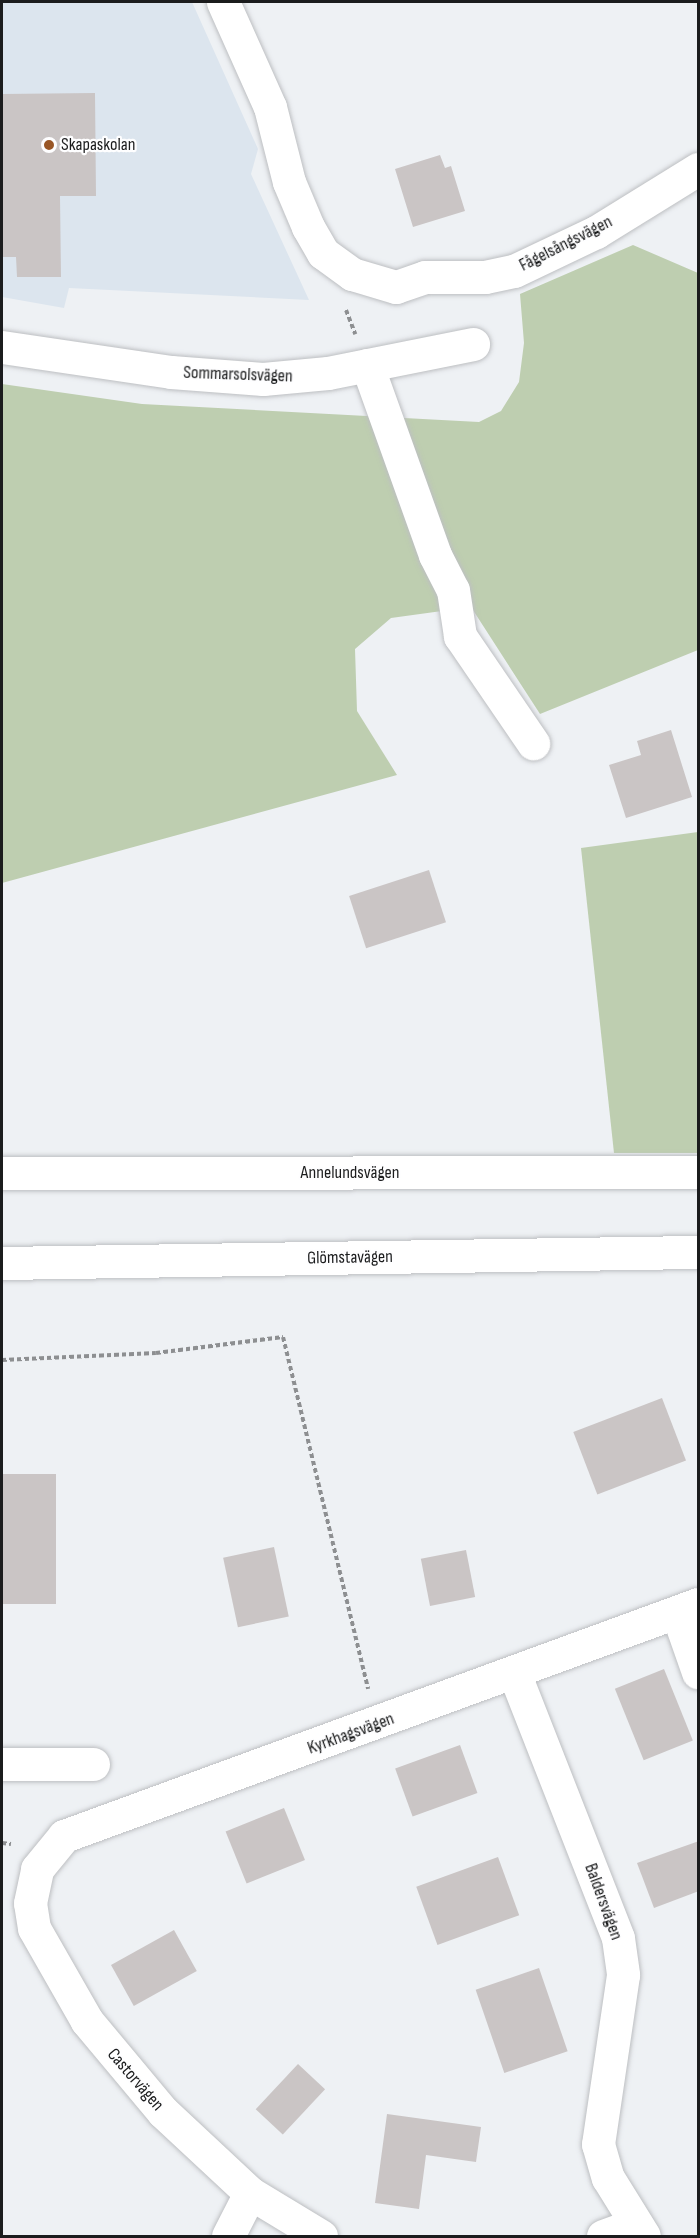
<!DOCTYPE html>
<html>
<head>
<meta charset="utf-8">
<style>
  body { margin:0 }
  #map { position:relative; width:700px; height:2238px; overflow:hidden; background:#eef1f4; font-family:"Sofia Sans Condensed",sans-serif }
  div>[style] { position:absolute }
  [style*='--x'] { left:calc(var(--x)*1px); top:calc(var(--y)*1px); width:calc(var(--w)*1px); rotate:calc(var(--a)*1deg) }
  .built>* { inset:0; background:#dce5ee }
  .green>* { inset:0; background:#beceb0 }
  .building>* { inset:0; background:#cac5c5; transform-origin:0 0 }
  .path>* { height:4px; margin-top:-2px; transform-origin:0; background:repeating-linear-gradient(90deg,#8d8f91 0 4.5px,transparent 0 7.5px) }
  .roads { filter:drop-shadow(0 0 2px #bdbfc2) drop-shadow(0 0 2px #bdbfc2) }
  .minor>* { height:33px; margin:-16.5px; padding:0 16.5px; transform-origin:16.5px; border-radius:16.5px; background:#fff }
  .major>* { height:33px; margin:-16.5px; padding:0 16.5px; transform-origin:16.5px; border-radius:16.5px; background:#fff }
  .dots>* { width:16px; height:16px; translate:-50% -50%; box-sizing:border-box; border:3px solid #fefeff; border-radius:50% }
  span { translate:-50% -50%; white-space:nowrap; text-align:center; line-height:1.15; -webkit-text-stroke:4.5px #fefeff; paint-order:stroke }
  .poi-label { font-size:18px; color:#1b1c1d }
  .left { translate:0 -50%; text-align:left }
  .street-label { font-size:18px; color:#1b1c1d }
  .frame { position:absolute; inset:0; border:3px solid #1b1c1d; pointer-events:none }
</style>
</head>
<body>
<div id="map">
  <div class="built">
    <i style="clip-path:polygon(2px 2px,192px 2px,258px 149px,251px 174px,309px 300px,69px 288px,64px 308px,2px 297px)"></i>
  </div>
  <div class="green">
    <i style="clip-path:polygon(633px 245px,698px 273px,698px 650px,540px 714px,471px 607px,391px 618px,355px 649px,357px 711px,397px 775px,2px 883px,2px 384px,142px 404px,479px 422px,501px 411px,519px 382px,524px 343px,520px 294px)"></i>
    <i style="clip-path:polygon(698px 832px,698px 1153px,614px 1153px,581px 848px)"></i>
  </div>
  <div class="building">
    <i style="clip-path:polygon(95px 93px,96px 196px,60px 196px,61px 277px,17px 277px,16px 257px,2px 257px,2px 94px)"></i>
    <i style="clip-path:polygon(440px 155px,445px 168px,451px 166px,465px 211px,413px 227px,395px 169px)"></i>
    <i style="clip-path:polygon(671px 730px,692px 797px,626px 818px,609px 765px,641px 755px,637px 741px)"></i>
    <i style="left:429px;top:870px;width:55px;height:84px;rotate:72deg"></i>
    <i style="left:662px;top:1398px;width:67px;height:95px;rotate:69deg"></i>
    <i style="left:2px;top:1474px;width:54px;height:130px"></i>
    <i style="left:274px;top:1547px;width:71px;height:52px;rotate:78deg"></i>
    <i style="left:466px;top:1550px;width:48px;height:46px;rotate:79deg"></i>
    <i style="left:664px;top:1669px;width:77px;height:53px;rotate:68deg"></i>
    <i style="left:460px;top:1745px;width:51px;height:69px;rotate:70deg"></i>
    <i style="left:284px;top:1808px;width:56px;height:63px;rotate:68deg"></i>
    <i style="clip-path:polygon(699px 1841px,699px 1891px,654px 1908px,637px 1863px)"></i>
    <i style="left:498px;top:1857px;width:62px;height:87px;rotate:70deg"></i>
    <i style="left:174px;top:1930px;width:47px;height:72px;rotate:61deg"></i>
    <i style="left:539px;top:1968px;width:88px;height:67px;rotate:71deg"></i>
    <i style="left:298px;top:2064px;width:37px;height:62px;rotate:43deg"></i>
    <i style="clip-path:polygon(387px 2114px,481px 2127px,476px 2162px,426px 2155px,419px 2209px,375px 2203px)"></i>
  </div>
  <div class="path">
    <i style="--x:346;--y:310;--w:26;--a:69"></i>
    <i style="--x:2;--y:1360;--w:154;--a:-2.6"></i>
    <i style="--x:156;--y:1353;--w:128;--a:-7.2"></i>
    <i style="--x:283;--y:1337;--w:362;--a:76.4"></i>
    <i style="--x:2;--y:1843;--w:9;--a:6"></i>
  </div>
  <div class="roads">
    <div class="minor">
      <i style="--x:223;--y:2;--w:115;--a:65.9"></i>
      <i style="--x:270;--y:107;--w:77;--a:75.8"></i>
      <i style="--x:289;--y:182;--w:49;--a:67.1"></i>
      <i style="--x:308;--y:227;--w:30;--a:60"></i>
      <i style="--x:323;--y:253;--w:36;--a:36"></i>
      <i style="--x:352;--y:274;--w:46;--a:16.5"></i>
      <i style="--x:396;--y:287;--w:31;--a:-19"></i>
      <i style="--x:425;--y:277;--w:60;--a:0"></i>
      <i style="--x:485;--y:277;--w:30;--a:-12"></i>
      <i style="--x:514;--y:271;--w:91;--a:-25.4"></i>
      <i style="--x:596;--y:232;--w:120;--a:-31.7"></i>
      <i style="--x:2;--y:347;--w:171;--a:8.4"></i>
      <i style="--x:171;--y:372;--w:92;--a:4.4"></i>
      <i style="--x:263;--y:379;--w:65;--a:-5.3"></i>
      <i style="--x:328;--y:373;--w:148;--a:-11.3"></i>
      <i style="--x:367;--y:365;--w:202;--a:70.3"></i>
      <i style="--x:435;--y:555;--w:39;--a:63"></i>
      <i style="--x:453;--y:590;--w:47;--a:81.3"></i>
      <i style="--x:460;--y:636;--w:130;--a:55.7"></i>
      <i style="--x:2;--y:1173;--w:696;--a:-0.08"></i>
      <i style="--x:677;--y:1612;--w:64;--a:70.7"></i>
      <i style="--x:515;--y:1675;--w:282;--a:68.6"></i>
      <i style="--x:618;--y:1938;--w:37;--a:82"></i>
      <i style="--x:623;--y:1975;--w:171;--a:98.4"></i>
      <i style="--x:598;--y:2144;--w:35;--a:74"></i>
      <i style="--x:608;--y:2178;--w:68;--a:58.2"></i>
      <i style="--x:2;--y:1764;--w:91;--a:0"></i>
      <i style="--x:228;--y:2236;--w:48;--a:-62.9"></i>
      <i style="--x:321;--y:2236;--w:83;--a:-148.8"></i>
      <i style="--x:250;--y:2193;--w:119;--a:-137"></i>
      <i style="--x:163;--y:2112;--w:119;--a:-129.9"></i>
      <i style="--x:87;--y:2021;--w:107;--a:-119.7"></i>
      <i style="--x:34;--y:1928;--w:25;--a:-99"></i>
      <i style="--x:30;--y:1903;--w:35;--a:-78"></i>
      <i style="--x:37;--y:1869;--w:43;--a:-50.7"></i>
      <i style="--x:64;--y:1836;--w:675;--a:-20.1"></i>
      <i style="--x:603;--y:2236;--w:33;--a:-20"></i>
    </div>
    <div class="major">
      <i style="--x:2;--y:1263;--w:696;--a:-0.91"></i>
    </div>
  </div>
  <div class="dots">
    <i style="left:49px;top:145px;background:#995626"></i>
  </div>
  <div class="poi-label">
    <span class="left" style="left:61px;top:145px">Skapaskolan</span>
  </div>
  <div class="street-label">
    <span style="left:566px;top:244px;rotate:-27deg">Fågelsångsvägen</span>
    <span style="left:238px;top:375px;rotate:2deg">Sommarsolsvägen</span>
    <span style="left:350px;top:1173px">Annelundsvägen</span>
    <span style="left:350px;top:1258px;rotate:-1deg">Glömstavägen</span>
    <span style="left:351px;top:1734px;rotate:-20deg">Kyrkhagsvägen</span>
    <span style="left:603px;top:1902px;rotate:70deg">Baldersvägen</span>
    <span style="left:135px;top:2080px;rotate:49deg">Castorvägen</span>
  </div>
  <div class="frame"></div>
</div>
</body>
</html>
